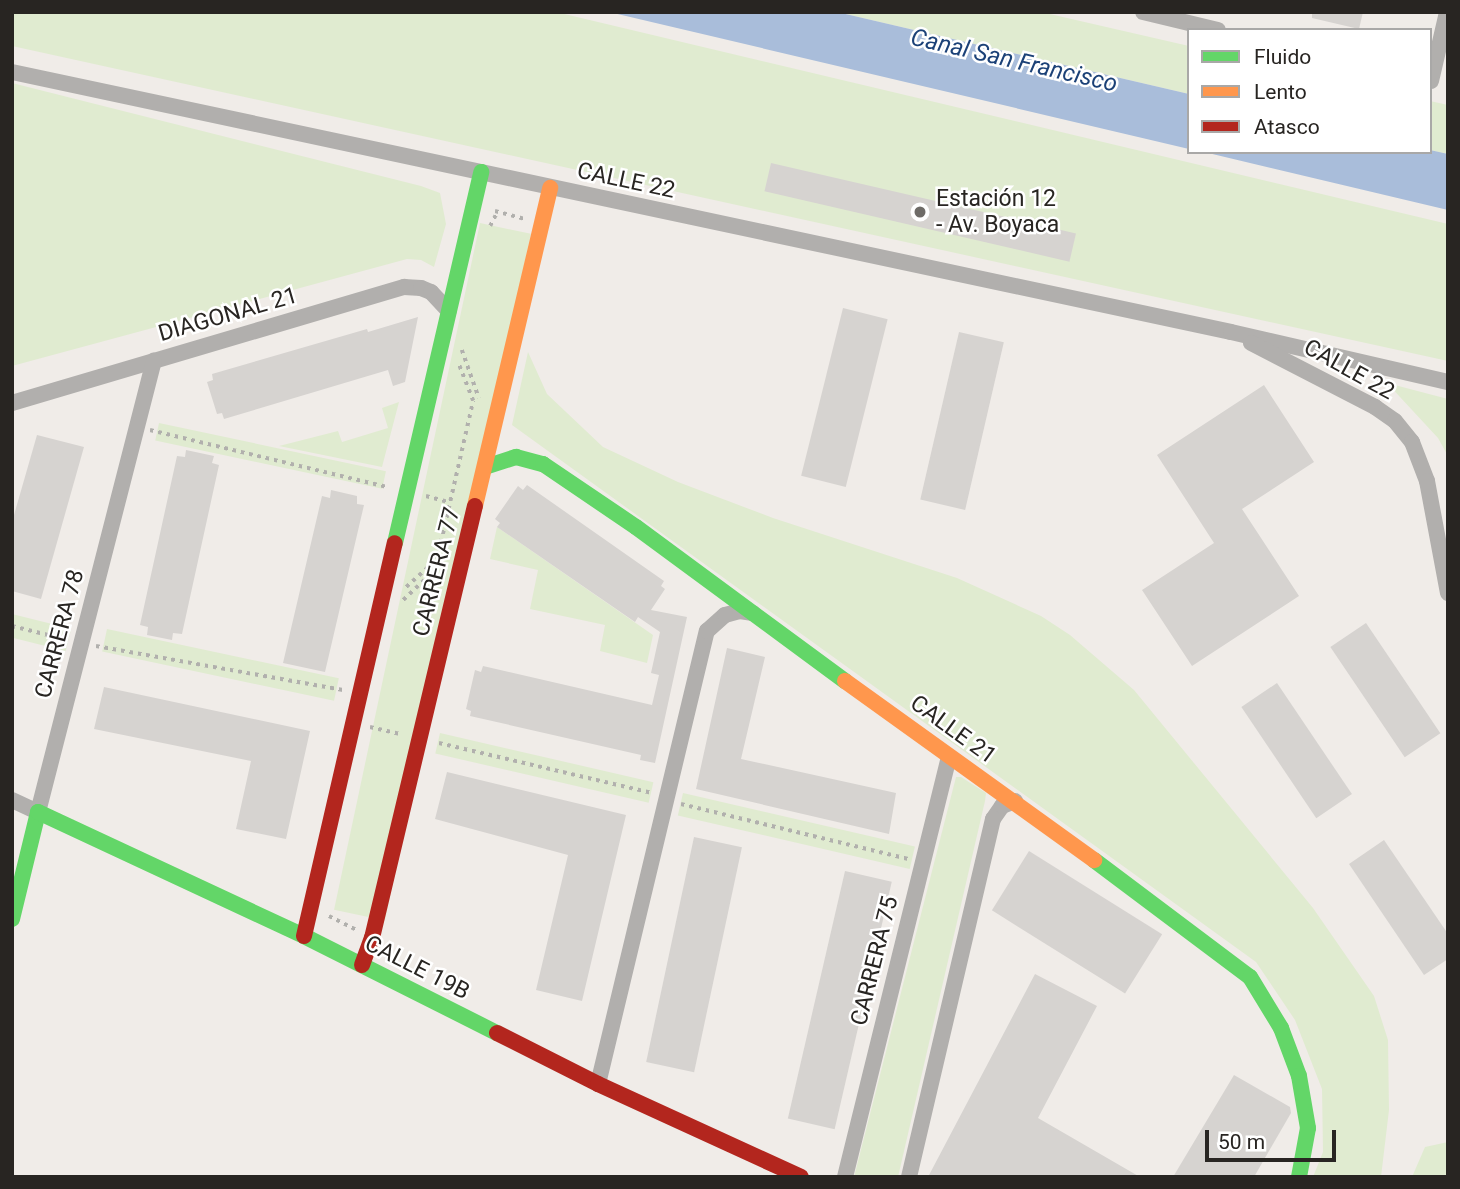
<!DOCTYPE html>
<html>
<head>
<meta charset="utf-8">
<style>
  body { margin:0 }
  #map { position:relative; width:1460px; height:1189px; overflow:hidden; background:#f0ece8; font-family:Roboto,sans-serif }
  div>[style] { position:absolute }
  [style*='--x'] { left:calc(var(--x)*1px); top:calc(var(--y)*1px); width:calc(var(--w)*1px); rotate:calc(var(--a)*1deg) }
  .green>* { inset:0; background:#e0ebd0; transform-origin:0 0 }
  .water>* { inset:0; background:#a9bdda }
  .building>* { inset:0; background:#d6d3d0; transform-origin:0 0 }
  .path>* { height:3.5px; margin-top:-1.75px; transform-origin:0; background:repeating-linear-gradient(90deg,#b1b0ad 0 3.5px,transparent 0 8.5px) }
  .street>* { height:16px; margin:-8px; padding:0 8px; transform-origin:8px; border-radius:8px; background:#b1afad }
  .fast>* { height:16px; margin:-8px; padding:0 8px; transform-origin:8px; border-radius:8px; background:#63d668 }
  .slow>* { height:16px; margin:-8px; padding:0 8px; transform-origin:8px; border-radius:8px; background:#ff974d }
  .jam>* { height:16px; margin:-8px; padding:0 8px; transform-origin:8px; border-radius:8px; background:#b3261e }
  .dots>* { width:19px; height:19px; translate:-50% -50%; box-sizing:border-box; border:4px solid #fff; border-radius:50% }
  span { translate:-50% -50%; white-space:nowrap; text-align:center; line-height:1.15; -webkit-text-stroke:5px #fff; paint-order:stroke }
  .street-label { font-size:23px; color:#282522 }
  .poi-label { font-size:23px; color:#282522 }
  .left { translate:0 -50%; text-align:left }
  .water-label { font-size:24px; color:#1b4177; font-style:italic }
  .frame { position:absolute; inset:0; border:14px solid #282522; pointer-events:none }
  .legend { position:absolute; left:1187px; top:28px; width:245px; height:126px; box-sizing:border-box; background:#fff; border:2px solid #a9a8a7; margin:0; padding:9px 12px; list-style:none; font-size:21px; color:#282522 }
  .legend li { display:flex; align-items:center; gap:14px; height:35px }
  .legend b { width:35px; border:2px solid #a9a8a7 }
  .scale { position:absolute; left:1205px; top:1130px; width:131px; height:32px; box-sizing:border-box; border:4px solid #282522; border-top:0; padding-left:9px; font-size:21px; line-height:24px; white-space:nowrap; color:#282522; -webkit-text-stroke:5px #fff; paint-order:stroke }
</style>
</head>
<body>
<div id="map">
  <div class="green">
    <i style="clip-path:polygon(12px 12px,556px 12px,1448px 224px,1448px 361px,12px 46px)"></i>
    <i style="clip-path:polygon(837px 12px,1041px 12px,1189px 46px,1189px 94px)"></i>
    <i style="clip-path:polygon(12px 83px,421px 186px,440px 193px,446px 224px,434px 267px,421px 260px,407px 259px,12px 366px)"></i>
    <i style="clip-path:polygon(1430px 101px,1448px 105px,1448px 154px,1430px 150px)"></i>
    <i style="left:480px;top:223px;width:52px;height:702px;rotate:12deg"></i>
    <i style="clip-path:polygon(528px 352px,547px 394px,603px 447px,678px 482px,773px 518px,957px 578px,1041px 616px,1070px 635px,1134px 690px,1313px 908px,1374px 996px,1388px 1040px,1389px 1110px,1381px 1177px,1313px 1177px,1323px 1152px,1322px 1089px,1295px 1020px,1256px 962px,512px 425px)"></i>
    <i style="clip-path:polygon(1387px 383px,1448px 399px,1448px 456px,1438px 438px)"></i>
    <i style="clip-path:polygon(399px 402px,382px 467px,279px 446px,338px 431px,342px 442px,388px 428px,382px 408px)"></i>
    <i style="left:159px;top:423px;width:232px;height:18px;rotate:12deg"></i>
    <i style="clip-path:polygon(497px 527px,653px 635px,647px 663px,600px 651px,605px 625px,530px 609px,538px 570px,490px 559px)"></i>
    <i style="left:12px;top:614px;width:61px;height:23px;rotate:14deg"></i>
    <i style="left:107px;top:629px;width:237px;height:23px;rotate:12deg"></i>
    <i style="left:440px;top:733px;width:219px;height:21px;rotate:13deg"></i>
    <i style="clip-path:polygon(956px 777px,961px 777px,986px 793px,985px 801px,898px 1177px,854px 1177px)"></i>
    <i style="left:683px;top:793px;width:238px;height:23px;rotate:13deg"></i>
    <i style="clip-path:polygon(1448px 1142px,1448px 1177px,1412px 1177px,1425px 1147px)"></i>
  </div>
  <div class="water">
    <i style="clip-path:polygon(609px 12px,837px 12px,1189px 94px,1189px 149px)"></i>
    <i style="clip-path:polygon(1430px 150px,1448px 154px,1448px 210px,1204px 152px,1430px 152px)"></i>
  </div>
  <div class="building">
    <i style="clip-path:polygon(1312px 12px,1363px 12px,1359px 29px,1312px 18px)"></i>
    <i style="left:771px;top:163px;width:313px;height:29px;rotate:13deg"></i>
    <i style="left:843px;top:308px;width:46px;height:173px;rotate:14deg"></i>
    <i style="clip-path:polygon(418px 317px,405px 382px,393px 386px,388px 370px,224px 419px,222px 413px,217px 414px,207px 382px,213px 380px,212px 374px,367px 329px,368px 332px)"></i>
    <i style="left:959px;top:332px;width:46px;height:172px;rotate:13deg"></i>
    <i style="clip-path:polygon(1264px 385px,1314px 462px,1242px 509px,1299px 596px,1192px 666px,1142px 590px,1214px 543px,1157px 455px)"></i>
    <i style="clip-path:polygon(37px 435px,84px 447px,41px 599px,12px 591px,12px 522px)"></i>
    <i style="clip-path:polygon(186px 450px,214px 456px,212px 463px,219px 465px,182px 634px,173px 633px,172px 640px,147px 635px,148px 627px,140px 625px,177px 456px,185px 457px)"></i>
    <i style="clip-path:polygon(527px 485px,664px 581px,661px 586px,665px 589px,651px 610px,687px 617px,655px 763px,640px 760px,641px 755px,470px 716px,471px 711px,466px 709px,475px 670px,481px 672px,483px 666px,652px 705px,659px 675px,651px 673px,660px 632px,638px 617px,635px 622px,497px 527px,500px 523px,495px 519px,518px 486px,523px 490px)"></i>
    <i style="clip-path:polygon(331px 490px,357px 496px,357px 504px,364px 505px,325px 672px,283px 663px,322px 496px,330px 498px)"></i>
    <i style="left:1366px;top:623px;width:133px;height:43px;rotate:56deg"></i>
    <i style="clip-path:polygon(727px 648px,765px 657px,741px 759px,896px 793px,889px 834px,696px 789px)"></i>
    <i style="left:1277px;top:683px;width:134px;height:43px;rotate:56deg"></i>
    <i style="clip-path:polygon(104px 687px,310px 731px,286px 839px,236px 829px,251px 761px,94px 729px)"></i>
    <i style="clip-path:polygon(447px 772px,626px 815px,582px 1001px,536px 990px,568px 855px,435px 819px)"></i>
    <i style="left:694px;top:837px;width:49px;height:230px;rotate:12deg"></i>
    <i style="clip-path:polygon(1384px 840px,1448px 934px,1448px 959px,1424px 975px,1349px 864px)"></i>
    <i style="left:1029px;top:851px;width:157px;height:70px;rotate:32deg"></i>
    <i style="left:845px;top:871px;width:48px;height:254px;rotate:13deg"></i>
    <i style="clip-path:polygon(1035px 974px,1097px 1006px,1038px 1118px,1140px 1177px,928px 1177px)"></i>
    <i style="clip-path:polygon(1234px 1075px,1290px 1107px,1291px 1113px,1254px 1177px,1173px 1177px)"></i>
  </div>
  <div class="path">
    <i style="--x:495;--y:211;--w:31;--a:15"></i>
    <i style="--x:490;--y:226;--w:16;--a:-63"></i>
    <i style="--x:462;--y:350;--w:51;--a:70.5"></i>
    <i style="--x:150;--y:430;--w:245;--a:13.5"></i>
    <i style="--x:426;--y:496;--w:24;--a:15"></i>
    <i style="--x:406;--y:587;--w:42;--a:-42.1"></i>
    <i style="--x:437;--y:559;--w:162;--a:-77.2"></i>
    <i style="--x:473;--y:401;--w:41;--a:-111.5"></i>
    <i style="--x:403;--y:600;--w:51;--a:-43.4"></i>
    <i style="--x:12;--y:626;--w:58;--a:14"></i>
    <i style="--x:96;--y:646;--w:251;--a:10.1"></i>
    <i style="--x:370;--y:727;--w:31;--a:13"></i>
    <i style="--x:439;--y:743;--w:219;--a:13.2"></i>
    <i style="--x:681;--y:804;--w:234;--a:13.6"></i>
    <i style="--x:329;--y:916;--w:30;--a:27"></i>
  </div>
  <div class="street">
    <i style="--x:1143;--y:12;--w:77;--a:13.5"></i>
    <i style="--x:12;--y:72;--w:1246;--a:12.04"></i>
    <i style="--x:1231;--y:332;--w:223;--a:13"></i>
    <i style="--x:1431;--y:81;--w:71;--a:-76.9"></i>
    <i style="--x:1251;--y:343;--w:140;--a:27.3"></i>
    <i style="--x:1375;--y:407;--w:24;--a:35"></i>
    <i style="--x:1395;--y:421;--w:27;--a:51"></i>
    <i style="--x:1412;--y:442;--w:42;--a:69"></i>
    <i style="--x:1427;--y:481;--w:114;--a:79.4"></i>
    <i style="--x:12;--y:403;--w:409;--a:-16.5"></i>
    <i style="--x:404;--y:287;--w:17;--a:3"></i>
    <i style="--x:421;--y:288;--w:11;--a:22"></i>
    <i style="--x:431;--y:292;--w:26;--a:47"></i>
    <i style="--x:12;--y:800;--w:29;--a:25"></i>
    <i style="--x:38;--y:812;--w:466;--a:-75.6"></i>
    <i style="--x:598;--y:1084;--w:466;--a:-76.5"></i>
    <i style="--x:707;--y:631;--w:24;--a:-42"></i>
    <i style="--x:725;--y:615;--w:16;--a:-15"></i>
    <i style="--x:740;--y:611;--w:13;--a:9"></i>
    <i style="--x:845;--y:1177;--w:433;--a:-76.1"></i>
    <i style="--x:909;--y:1177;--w:368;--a:-76.8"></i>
    <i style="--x:993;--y:819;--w:16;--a:-55"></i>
    <i style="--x:1002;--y:806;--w:14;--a:-21"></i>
  </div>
  <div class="fast">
    <i style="--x:485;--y:467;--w:33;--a:-18"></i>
    <i style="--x:516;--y:457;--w:28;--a:15"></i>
    <i style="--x:543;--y:464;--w:112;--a:34.1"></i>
    <i style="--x:636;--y:527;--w:260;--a:36.4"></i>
    <i style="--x:395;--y:543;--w:381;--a:-76.9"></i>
    <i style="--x:1094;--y:860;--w:195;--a:36.9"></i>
    <i style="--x:1250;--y:977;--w:60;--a:58.7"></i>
    <i style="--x:1281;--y:1028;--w:51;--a:69.4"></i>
    <i style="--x:1299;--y:1076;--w:53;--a:80.2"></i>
    <i style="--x:1308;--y:1128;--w:50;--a:100.4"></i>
    <i style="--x:12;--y:919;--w:110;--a:-76.3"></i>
    <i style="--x:38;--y:812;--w:293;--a:25"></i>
    <i style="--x:304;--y:936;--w:216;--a:26.7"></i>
  </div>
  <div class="slow">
    <i style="--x:475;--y:506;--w:327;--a:-76.7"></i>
    <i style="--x:845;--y:681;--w:307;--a:35.7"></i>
  </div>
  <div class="jam">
    <i style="--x:304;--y:936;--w:403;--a:-77"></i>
    <i style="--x:362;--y:965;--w:29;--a:-70"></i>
    <i style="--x:372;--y:938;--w:444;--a:-76.6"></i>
    <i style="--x:497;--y:1033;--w:113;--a:26.8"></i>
    <i style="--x:598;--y:1084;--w:223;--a:24.6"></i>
  </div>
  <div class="dots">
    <i style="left:920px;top:212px;background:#6e6b67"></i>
  </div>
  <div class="street-label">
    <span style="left:626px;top:181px;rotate:12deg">CALLE 22</span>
    <span style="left:228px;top:315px;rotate:-16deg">DIAGONAL 21</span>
    <span style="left:1349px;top:370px;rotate:29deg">CALLE 22</span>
    <span style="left:437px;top:572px;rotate:-76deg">CARRERA 77</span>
    <span style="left:60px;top:634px;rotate:-75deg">CARRERA 78</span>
    <span style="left:953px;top:730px;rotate:36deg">CALLE 21</span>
    <span style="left:875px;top:961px;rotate:-76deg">CARRERA 75</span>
    <span style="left:417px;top:968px;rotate:27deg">CALLE 19B</span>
  </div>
  <div class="poi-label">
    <span class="left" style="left:936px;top:212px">Estación 12<br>- Av. Boyaca</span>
  </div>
  <div class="water-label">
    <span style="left:1014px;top:61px;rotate:13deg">Canal San Francisco</span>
  </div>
  <div class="frame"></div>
  <ul class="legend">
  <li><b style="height:9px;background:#63d668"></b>Fluido</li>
  <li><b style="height:9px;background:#ff974d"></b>Lento</li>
  <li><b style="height:9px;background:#b3261e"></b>Atasco</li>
  </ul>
  <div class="scale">50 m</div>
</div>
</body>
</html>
